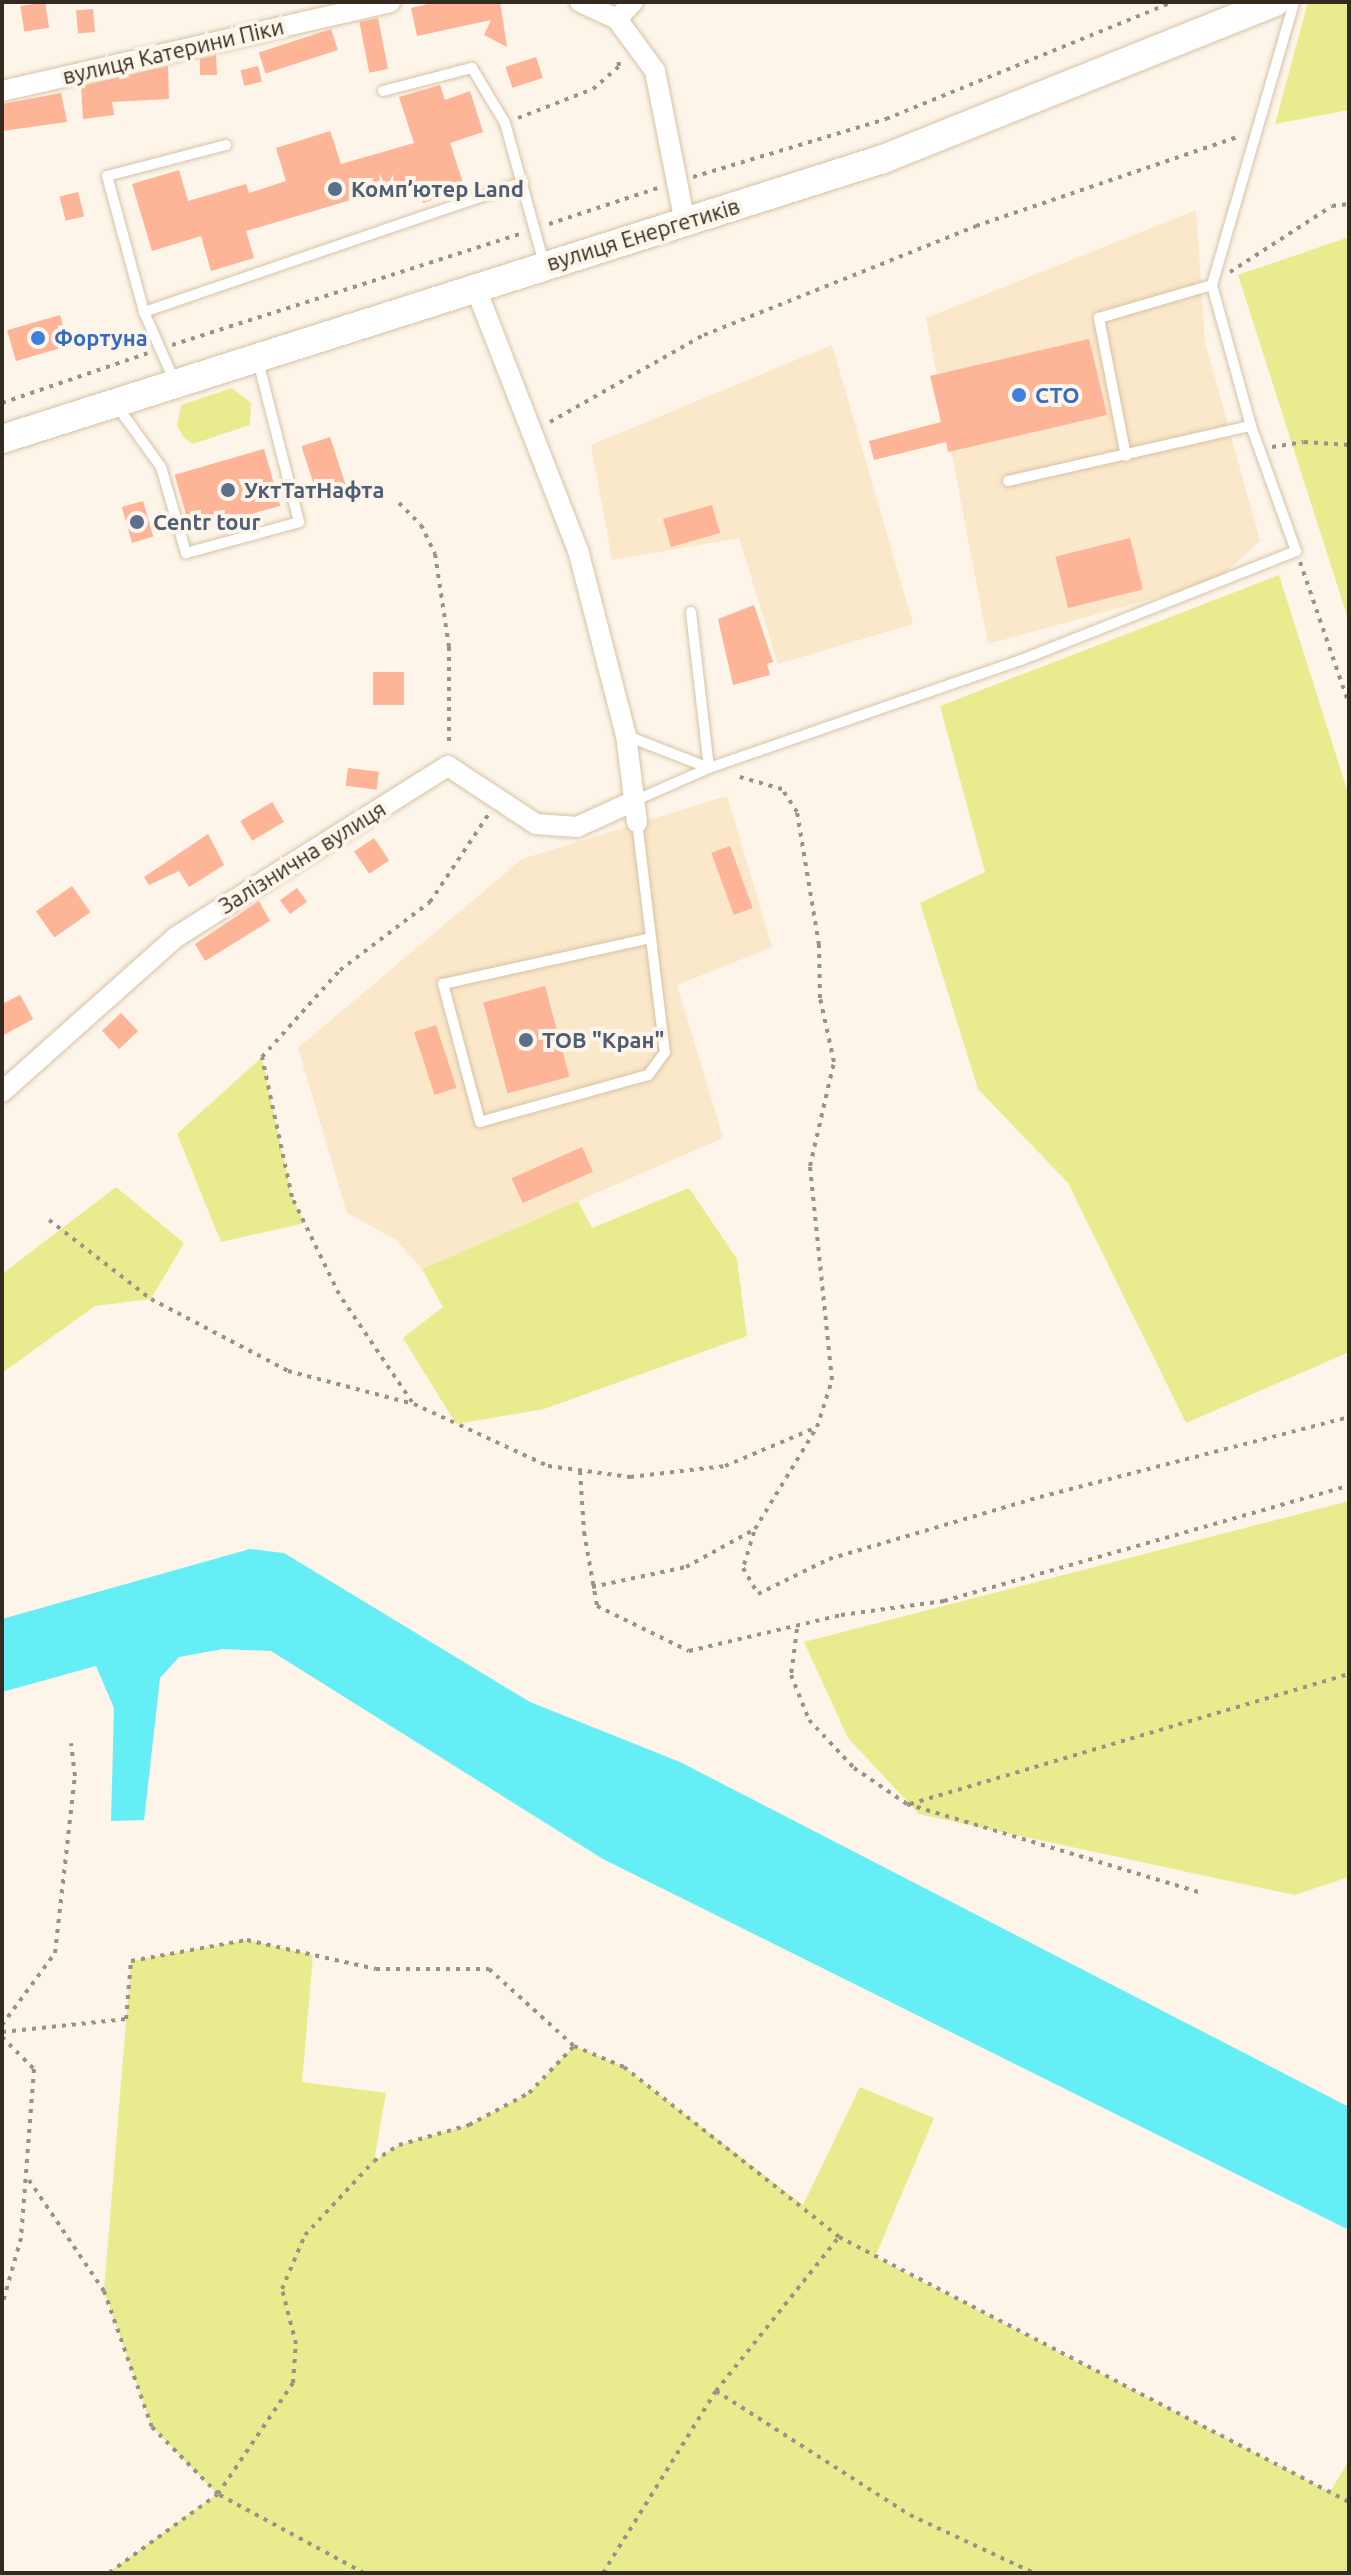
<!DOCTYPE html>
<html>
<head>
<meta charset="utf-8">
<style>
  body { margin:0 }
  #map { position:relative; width:1351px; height:2575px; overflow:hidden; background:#fdf5e9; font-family:Ubuntu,sans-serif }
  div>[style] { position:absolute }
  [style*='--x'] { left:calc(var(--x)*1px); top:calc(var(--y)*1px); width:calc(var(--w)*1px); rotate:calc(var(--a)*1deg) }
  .built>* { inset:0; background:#fbe7c9 }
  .green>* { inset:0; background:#e8ec8e }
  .water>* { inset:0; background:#65eef5 }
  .building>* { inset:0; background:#fdb497; transform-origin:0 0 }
  .path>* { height:4px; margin-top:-2px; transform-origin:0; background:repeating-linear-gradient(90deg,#9a9286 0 4px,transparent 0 10px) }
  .roads { filter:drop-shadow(0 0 2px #d7c2a5) drop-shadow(0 0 2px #d7c2a5) }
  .service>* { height:10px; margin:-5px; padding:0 5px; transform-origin:5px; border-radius:5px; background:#fff }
  .minor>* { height:20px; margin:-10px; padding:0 10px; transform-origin:10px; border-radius:10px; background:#fff }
  .secondary>* { height:28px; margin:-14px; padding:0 14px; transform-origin:14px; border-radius:14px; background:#fff }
  .dots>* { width:22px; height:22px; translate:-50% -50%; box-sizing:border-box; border:4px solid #fdf5e9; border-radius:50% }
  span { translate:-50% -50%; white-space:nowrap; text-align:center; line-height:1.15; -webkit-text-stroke:8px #fdf5e9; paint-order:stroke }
  .street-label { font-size:22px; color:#332b1f }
  .service-label { font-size:22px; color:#4e5e75; font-weight:700 }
  .left { translate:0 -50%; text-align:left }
  .shop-label { font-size:22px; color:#366cbe; font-weight:700 }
  .frame { position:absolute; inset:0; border:4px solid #332b1f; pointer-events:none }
</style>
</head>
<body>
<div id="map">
  <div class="built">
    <i style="clip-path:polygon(1196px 210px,1205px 342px,1260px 541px,1215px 582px,988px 644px,926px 318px)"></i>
    <i style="clip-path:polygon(832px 345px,913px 624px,778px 664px,739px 538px,612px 560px,591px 445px)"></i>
    <i style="clip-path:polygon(727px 796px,772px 947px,677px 985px,723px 1138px,422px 1269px,395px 1239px,347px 1213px,298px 1048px,522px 859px)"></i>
  </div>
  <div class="green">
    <i style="clip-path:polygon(1308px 2px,1349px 2px,1349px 110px,1275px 124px)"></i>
    <i style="clip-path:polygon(1349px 237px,1349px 622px,1238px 275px)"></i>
    <i style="clip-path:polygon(232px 388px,251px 403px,250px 425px,193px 444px,184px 438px,177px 426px,181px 405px)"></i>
    <i style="clip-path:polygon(1279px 575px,1349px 796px,1349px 1352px,1186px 1423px,1068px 1183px,978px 1089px,920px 903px,985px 872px,940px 706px)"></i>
    <i style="clip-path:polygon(262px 1057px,292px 1197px,305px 1223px,221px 1242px,177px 1134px)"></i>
    <i style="clip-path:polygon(116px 1187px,184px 1243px,151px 1299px,95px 1306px,2px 1373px,2px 1274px)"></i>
    <i style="clip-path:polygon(689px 1188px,737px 1259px,747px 1336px,544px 1409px,456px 1424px,403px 1338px,443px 1307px,422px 1269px,578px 1201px,592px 1228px)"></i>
    <i style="clip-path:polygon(1349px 1501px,1349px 1877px,1294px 1895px,919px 1814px,848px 1738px,804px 1642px)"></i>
    <i style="clip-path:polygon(247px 1940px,313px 1955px,302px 2082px,386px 2093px,374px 2161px,399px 2145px,469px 2125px,529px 2093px,574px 2046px,624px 2067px,803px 2205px,860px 2087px,934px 2118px,875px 2257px,1330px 2492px,1349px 2460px,1349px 2573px,108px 2573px,217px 2494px,152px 2427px,104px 2291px,131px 1961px)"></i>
  </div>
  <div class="water">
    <i style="clip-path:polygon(250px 1549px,284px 1553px,530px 1702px,680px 1762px,1349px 2107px,1349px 2230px,603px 1859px,271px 1651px,223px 1649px,179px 1657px,160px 1678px,144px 1820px,111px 1821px,114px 1708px,96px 1666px,2px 1692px,2px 1619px)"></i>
  </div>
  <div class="building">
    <i style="left:45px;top:2px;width:26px;height:25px;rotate:81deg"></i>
    <i style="clip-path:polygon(436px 2px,500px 2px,507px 47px,484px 35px,491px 20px,417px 36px,411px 8px)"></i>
    <i style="left:93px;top:9px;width:23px;height:17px;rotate:85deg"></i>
    <i style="left:378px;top:18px;width:52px;height:19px;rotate:79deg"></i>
    <i style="left:331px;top:29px;width:22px;height:76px;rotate:72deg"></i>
    <i style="clip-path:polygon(216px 55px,217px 75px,200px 75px,200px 59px)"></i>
    <i style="left:536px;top:57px;width:22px;height:32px;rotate:72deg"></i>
    <i style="clip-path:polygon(168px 66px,169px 99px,112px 102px,114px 115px,83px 119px,81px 86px)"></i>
    <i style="left:258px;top:66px;width:16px;height:18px;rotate:76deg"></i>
    <i style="clip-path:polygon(440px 85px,445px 100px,470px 91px,483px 132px,450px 143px,465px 189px,423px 203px,418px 188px,393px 196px,391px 188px,246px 231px,254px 258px,211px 271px,201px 236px,152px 251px,132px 184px,179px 170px,188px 201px,246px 184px,249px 193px,286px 181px,276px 148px,330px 131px,341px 164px,414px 143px,399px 97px)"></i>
    <i style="clip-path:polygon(61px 93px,67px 122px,2px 131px,2px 104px)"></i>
    <i style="left:78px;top:192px;width:25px;height:19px;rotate:76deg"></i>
    <i style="left:60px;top:315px;width:32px;height:55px;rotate:74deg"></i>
    <i style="clip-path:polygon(1089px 339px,1107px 415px,948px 452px,946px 442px,874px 460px,869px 441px,941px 422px,930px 376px)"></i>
    <i style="left:330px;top:437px;width:58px;height:30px;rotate:72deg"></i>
    <i style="left:264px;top:449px;width:59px;height:93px;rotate:74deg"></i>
    <i style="left:143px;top:501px;width:37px;height:22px;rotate:74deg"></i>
    <i style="left:712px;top:505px;width:29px;height:51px;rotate:74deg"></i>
    <i style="left:1130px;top:538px;width:53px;height:77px;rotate:76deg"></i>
    <i style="clip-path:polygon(754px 605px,773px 662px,767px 664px,770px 675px,733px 685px,718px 619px)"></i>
    <i style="left:373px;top:672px;width:31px;height:33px"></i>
    <i style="left:348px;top:768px;width:31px;height:18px;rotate:7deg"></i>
    <i style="left:272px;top:802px;width:23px;height:37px;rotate:59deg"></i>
    <i style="clip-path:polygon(208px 834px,224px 865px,189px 887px,179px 871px,149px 885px,144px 877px)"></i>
    <i style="left:374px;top:838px;width:27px;height:24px;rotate:56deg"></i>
    <i style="left:730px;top:846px;width:66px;height:20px;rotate:70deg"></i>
    <i style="left:72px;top:886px;width:32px;height:44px;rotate:55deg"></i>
    <i style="left:297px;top:888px;width:17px;height:21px;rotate:54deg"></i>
    <i style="clip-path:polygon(259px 901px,270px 921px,205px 961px,195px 944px)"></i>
    <i style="left:545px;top:986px;width:94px;height:64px;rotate:75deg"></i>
    <i style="clip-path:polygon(20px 995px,33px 1019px,2px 1036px,2px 1004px)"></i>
    <i style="left:121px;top:1013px;width:25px;height:26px;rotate:47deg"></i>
    <i style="left:436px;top:1025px;width:66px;height:23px;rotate:72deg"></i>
    <i style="left:582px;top:1147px;width:27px;height:77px;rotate:66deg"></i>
  </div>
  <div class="path">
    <i style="--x:518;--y:118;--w:80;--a:-21.1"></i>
    <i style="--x:593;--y:89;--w:35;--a:-41"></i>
    <i style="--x:619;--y:66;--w:9;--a:-96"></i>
    <i style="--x:693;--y:177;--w:202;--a:-16.7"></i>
    <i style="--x:886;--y:119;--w:309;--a:-22.2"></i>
    <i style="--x:549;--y:224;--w:115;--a:-18.3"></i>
    <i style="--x:1230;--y:272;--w:121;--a:-32.9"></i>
    <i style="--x:1332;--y:206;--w:17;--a:-7"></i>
    <i style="--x:172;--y:345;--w:367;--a:-17.7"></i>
    <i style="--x:2;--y:403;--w:154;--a:-18.9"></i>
    <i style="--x:550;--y:422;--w:177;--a:-29.5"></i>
    <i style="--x:704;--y:335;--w:293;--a:-21.8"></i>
    <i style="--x:976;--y:226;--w:277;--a:-18.8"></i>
    <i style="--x:1272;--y:447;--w:32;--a:-9"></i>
    <i style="--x:1304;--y:442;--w:45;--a:3.8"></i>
    <i style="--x:399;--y:503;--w:31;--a:45"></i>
    <i style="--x:421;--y:525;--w:32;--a:64"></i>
    <i style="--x:435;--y:554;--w:94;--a:81.4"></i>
    <i style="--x:449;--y:647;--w:100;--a:90"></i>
    <i style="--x:1300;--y:562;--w:150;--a:71"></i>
    <i style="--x:49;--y:1220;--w:129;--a:37.8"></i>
    <i style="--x:151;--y:1299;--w:155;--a:27.7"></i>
    <i style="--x:288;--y:1371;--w:130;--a:14.7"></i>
    <i style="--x:414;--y:1404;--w:148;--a:24.8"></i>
    <i style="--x:548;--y:1466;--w:83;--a:7.6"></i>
    <i style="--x:630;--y:1477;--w:96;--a:-6.6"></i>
    <i style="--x:725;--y:1466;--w:98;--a:-22.9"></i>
    <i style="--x:412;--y:1402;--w:130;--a:-124.1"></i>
    <i style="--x:339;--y:1294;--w:108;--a:-115.9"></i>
    <i style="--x:292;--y:1197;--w:143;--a:-102.1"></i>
    <i style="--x:262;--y:1057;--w:117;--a:-48.1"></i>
    <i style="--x:340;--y:970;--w:113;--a:-37.1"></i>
    <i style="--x:430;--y:902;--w:105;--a:-56.3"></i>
    <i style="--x:580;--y:1471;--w:61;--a:86.2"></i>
    <i style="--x:584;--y:1532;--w:75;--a:80"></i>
    <i style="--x:597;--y:1606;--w:102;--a:26.1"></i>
    <i style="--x:689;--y:1651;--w:156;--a:-13.3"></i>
    <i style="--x:841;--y:1615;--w:104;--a:-7.7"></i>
    <i style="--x:944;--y:1601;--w:421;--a:-15.9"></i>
    <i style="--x:754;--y:1532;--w:38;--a:107"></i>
    <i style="--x:743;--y:1568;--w:30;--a:60"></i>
    <i style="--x:758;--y:1594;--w:79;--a:-26.2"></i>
    <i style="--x:829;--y:1559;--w:220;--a:-16.4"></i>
    <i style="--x:1040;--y:1497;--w:319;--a:-14.5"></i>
    <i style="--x:592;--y:1587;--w:96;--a:-12"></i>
    <i style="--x:686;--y:1567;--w:79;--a:-28.8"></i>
    <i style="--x:755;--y:1529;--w:119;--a:-58.7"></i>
    <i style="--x:817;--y:1427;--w:49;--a:-72.3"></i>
    <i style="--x:832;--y:1380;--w:215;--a:-95.9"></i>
    <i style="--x:810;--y:1166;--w:107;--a:-77"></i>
    <i style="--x:834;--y:1062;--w:66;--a:-102.3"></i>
    <i style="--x:820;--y:998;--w:53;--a:-91.1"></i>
    <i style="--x:819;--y:945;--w:135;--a:-99.4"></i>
    <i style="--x:797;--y:812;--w:27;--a:-123"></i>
    <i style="--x:782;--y:789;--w:48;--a:-164.2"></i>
    <i style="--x:797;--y:1629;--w:46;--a:97.4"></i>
    <i style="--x:791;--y:1675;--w:48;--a:68.2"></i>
    <i style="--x:809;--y:1720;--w:66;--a:46.8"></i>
    <i style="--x:854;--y:1768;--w:64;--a:34.2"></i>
    <i style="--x:907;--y:1804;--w:307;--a:16.8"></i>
    <i style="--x:910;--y:1804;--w:458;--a:-16.5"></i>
    <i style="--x:2;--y:2025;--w:89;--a:-53.6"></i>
    <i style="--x:55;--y:1953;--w:178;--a:-83.6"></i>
    <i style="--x:75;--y:1776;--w:33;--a:-97"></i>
    <i style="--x:2;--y:2032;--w:125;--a:-6"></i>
    <i style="--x:126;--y:2019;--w:58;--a:-85.1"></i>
    <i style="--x:131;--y:1961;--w:118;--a:-10.3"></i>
    <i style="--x:247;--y:1940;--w:132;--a:12.7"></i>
    <i style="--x:376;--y:1969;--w:113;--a:0"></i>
    <i style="--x:489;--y:1969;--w:115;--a:42.2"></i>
    <i style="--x:2;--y:2037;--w:45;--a:45"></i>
    <i style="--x:34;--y:2069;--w:169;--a:94.4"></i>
    <i style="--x:21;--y:2238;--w:70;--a:105.8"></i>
    <i style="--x:29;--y:2180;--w:134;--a:56"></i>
    <i style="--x:104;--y:2291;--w:144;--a:70.6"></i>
    <i style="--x:152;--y:2427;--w:94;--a:45.4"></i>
    <i style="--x:218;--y:2494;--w:135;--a:144.1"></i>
    <i style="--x:716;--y:2391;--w:197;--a:-51.4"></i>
    <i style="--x:364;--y:2573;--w:166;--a:-151.6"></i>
    <i style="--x:218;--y:2494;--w:134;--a:-56"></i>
    <i style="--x:293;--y:2383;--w:39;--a:-86"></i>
    <i style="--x:296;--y:2344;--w:57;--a:-104.3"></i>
    <i style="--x:282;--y:2289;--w:59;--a:-66.9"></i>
    <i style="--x:305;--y:2235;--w:101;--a:-47"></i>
    <i style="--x:374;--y:2161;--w:30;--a:-33"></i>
    <i style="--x:399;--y:2145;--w:73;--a:-15.9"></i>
    <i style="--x:469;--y:2125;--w:68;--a:-28.1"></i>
    <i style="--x:529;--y:2093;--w:65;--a:-46.2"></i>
    <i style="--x:574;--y:2046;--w:54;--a:22.8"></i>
    <i style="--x:624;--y:2067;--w:274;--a:38.3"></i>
    <i style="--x:839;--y:2237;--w:575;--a:27.46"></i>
    <i style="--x:603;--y:2573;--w:214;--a:-58.2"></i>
    <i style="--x:716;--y:2391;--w:230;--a:32.6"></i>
    <i style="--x:910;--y:2515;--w:137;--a:25.1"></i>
  </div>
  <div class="roads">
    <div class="service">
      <i style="--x:383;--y:91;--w:92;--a:-14.5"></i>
      <i style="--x:472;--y:68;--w:64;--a:59"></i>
      <i style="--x:505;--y:123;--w:146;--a:74.5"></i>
      <i style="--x:144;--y:312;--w:401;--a:-18.9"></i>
      <i style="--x:174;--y:380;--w:74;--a:-113.8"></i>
      <i style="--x:144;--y:312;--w:141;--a:-105.2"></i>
      <i style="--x:107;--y:176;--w:123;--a:-14.6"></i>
      <i style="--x:117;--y:406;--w:75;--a:54.2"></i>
      <i style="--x:161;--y:467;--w:90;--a:73.8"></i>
      <i style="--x:186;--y:553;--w:117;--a:-15.3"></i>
      <i style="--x:299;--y:522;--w:166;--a:-104.3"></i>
      <i style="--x:1126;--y:456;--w:141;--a:-101.1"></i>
      <i style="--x:1099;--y:318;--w:118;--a:-16.3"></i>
      <i style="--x:1008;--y:481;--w:249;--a:-12.8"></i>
      <i style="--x:627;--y:736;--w:88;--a:21.3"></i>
      <i style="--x:709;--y:768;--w:157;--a:-96.6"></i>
      <i style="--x:634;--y:801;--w:82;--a:-23.7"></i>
      <i style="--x:709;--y:768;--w:330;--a:-19.1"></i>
      <i style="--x:1021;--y:660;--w:296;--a:-21.6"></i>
      <i style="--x:1296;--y:551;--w:133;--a:-109.8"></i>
      <i style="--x:1251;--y:426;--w:146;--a:-105.5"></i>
      <i style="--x:1212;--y:285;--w:295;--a:-73.8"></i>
      <i style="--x:637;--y:822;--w:232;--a:83.1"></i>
      <i style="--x:665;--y:1052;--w:29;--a:126"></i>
      <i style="--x:648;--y:1075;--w:174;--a:164.4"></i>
      <i style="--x:480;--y:1122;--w:143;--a:-105"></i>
      <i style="--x:443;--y:984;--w:212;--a:-12.5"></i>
    </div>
    <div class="minor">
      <i style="--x:580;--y:2;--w:41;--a:24.7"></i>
      <i style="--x:617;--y:19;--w:64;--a:53.8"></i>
      <i style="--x:655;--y:71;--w:154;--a:78.8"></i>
      <i style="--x:617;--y:19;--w:23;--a:-47"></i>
      <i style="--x:2;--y:91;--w:398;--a:-12.9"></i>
      <i style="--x:476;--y:289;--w:280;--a:68.7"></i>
      <i style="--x:578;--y:550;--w:191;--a:75.5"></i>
      <i style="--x:626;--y:735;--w:88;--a:82.8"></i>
      <i style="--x:2;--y:1092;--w:233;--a:-41.7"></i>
      <i style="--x:176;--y:937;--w:321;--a:-32.2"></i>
      <i style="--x:448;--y:766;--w:105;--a:33.4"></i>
      <i style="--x:536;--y:824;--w:41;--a:4.2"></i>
      <i style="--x:577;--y:827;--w:63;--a:-24.5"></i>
    </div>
    <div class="secondary">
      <i style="--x:2;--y:439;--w:924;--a:-17.63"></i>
      <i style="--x:883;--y:159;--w:422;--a:-21.8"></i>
    </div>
  </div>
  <div class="dots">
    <i style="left:335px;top:189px;background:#5c6f8a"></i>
    <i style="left:38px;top:338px;background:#3f7fe0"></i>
    <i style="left:1019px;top:395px;background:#3f7fe0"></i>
    <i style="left:228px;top:490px;background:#5c6f8a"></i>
    <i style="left:137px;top:522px;background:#5c6f8a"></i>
    <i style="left:526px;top:1040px;background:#5c6f8a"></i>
  </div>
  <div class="street-label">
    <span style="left:173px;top:51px;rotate:-13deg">вулиця Катерини Піки</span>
    <span style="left:643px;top:234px;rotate:-17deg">вулиця Енергетиків</span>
    <span style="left:302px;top:857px;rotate:-32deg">Залізнична вулиця</span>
  </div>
  <div class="service-label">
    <span class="left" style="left:351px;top:189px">Комп’ютер Land</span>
    <span class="left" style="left:244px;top:490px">УктТатНафта</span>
    <span class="left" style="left:153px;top:522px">Centr tour</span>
    <span class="left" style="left:542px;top:1040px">ТОВ "Кран"</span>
  </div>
  <div class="shop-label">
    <span class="left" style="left:54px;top:338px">Фортуна</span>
    <span class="left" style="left:1035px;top:395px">СТО</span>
  </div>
  <div class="frame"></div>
</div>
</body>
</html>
